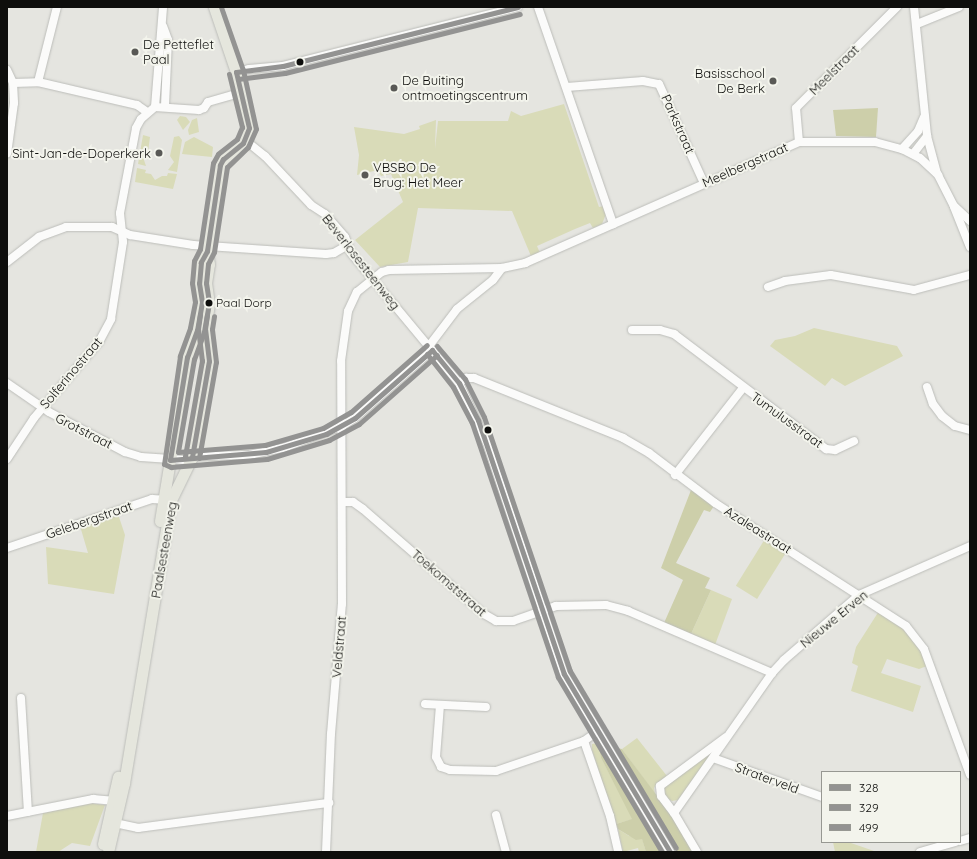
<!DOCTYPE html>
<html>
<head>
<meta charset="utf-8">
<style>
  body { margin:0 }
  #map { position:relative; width:977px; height:859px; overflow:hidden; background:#e5e5e0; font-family:Quicksand,sans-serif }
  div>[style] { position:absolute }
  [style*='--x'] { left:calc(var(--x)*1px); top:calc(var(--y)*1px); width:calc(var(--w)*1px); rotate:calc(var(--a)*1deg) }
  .green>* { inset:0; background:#d9dbb8; transform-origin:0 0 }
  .forest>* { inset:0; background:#cdcfaa }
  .roads { filter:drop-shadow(0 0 1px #bcbdb9) drop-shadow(0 0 1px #bcbdb9) }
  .minor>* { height:8px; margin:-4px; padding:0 4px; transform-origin:4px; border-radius:4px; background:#fbfbfa }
  .major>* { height:11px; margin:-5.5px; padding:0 5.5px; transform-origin:5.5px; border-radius:5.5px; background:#e5e6dd }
  .bus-1>* { height:5px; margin:-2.5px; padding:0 2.5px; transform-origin:2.5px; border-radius:2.5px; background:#939392 }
  .bus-2>* { height:5px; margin:-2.5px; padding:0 2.5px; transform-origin:2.5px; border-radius:2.5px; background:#939392 }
  .bus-3>* { height:5px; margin:-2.5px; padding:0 2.5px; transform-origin:2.5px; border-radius:2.5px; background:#939392 }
  .dots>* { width:11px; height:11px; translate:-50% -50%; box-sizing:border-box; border:2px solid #f3f4ec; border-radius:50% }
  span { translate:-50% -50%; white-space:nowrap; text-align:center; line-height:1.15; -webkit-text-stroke:4px #f3f4ec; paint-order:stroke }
  .bus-label { font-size:12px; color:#0e0e0c }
  .left { translate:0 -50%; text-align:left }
  .poi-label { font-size:13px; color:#0e0e0c }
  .right { translate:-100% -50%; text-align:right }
  .street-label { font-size:13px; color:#0e0e0c }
  .frame { position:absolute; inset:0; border:8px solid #0e0e0c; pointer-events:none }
  .legend { position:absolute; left:821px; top:771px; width:140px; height:72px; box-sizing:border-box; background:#f3f4ec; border:1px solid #979892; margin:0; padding:5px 7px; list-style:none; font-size:12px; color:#0e0e0c }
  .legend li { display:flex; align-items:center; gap:8px; height:20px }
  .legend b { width:20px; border:1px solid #979892 }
</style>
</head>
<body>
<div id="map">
  <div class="green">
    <i style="clip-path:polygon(564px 104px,599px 207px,604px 206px,606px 214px,602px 224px,593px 228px,590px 223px,575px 229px,537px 246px,540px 253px,531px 256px,512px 211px,418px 208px,408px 262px,380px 267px,355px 240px,403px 202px,391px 174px,381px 176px,378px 170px,357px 175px,359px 155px,354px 127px,404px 134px,420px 129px,419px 126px,436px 120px,435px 149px,438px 121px,508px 121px,511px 111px,521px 116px)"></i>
    <i style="clip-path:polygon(180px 116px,186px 117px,190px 122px,183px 130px,177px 120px)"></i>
    <i style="clip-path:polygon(197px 118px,199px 132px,189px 135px,188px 130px,192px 120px)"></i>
    <i style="clip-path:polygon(143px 135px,150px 137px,148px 152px,143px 157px,146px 166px,138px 164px)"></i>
    <i style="clip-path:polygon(179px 136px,182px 140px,177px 172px,168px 170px,174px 162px,170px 156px,174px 137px)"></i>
    <i style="clip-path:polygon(194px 137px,213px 147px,212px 157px,182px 154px,185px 142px)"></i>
    <i style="clip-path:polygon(137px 168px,146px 170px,145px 173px,151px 174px,155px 180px,162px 176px,167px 176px,168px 173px,177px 174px,173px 189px,135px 182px)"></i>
    <i style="clip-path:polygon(814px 328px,897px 346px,903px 356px,845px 386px,832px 378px,825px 386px,770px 346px,775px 340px,795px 336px)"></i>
    <i style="clip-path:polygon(118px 514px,125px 535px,114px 594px,48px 584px,46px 547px,88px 553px,80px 526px)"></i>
    <i style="left:765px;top:539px;width:25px;height:55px;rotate:32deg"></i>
    <i style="clip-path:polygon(711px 590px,732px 599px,715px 645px,691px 634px)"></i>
    <i style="clip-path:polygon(879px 611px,906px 631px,921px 650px,927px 666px,919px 669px,887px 659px,881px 673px,921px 686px,913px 712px,851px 691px,858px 666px,852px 663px,856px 647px)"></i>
    <i style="clip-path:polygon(637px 738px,667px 776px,657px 783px,654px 788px,655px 794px,622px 749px)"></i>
    <i style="clip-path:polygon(598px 743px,603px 752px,600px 753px,601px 758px,633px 819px,616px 824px,592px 750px,592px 744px)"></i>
    <i style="clip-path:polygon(712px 752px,678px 800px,672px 801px,665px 797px,664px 787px)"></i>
    <i style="clip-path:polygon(90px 803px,105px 805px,90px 846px,72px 843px,58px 852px,36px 852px,43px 813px)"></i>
    <i style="clip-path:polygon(618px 829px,629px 836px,642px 838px,646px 852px,639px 852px,638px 848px,623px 852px)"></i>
    <i style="clip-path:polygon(833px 842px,848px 842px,877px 852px,835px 852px)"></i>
  </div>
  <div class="forest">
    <i style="clip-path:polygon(878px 108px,876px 137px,836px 136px,833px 110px)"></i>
    <i style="clip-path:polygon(691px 490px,714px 506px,710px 512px,704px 510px,676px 563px,710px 578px,705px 588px,711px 590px,691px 634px,664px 623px,683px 580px,661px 568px)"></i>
    <i style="clip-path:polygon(617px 748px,622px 749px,673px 817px,694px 852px,677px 852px,615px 751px)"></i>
    <i style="clip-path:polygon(603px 752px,659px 843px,662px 852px,646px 852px,642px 839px,636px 840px,618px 829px,616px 824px,632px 819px,601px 758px,600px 753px)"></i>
  </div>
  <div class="roads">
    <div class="minor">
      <i style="--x:538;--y:7;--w:230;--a:70.9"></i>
      <i style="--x:914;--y:7;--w:130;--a:84.2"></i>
      <i style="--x:927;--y:136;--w:38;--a:75"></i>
      <i style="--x:917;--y:24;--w:45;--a:-22"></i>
      <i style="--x:163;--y:26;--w:15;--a:70"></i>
      <i style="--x:168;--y:40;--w:67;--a:92.6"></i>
      <i style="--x:7;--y:70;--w:14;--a:65"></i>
      <i style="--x:13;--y:83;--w:20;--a:87"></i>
      <i style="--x:14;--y:103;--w:51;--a:97.8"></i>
      <i style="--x:236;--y:72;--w:13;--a:-13"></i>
      <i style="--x:249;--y:69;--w:34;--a:-5"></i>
      <i style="--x:283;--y:66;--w:242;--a:-14.1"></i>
      <i style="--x:38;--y:82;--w:77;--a:-75.8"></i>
      <i style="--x:13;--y:83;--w:25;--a:-2"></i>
      <i style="--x:38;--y:82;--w:102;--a:13.1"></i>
      <i style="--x:137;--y:105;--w:12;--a:35"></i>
      <i style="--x:567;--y:87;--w:76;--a:-4.5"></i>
      <i style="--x:643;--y:81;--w:16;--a:11"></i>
      <i style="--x:659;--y:84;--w:109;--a:65.6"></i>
      <i style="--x:155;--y:107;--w:100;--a:-85.4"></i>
      <i style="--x:245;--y:140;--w:26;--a:39"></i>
      <i style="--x:265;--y:156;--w:67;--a:46.8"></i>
      <i style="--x:311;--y:205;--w:17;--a:33"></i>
      <i style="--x:325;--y:214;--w:30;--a:49"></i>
      <i style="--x:345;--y:237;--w:17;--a:69"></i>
      <i style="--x:351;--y:253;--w:169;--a:50.3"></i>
      <i style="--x:459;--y:383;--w:66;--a:65"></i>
      <i style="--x:487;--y:443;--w:243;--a:71.6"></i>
      <i style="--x:564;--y:674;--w:207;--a:59.2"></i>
      <i style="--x:799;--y:142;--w:34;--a:-95"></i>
      <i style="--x:796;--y:108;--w:143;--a:-45"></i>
      <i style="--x:902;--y:149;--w:24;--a:-48"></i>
      <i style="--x:918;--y:131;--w:15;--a:-67"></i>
      <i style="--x:913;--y:154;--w:23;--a:-52"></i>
      <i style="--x:954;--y:207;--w:43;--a:68.2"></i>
      <i style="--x:7;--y:262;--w:41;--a:-38"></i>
      <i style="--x:39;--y:237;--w:29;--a:-20"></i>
      <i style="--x:66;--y:227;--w:46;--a:0"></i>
      <i style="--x:112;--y:227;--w:20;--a:24"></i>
      <i style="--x:130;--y:235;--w:64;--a:9"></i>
      <i style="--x:193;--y:245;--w:133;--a:3.9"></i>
      <i style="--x:326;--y:254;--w:8;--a:-7"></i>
      <i style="--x:334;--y:253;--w:16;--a:-30"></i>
      <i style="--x:768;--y:287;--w:18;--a:-19"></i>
      <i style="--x:785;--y:281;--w:46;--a:-7.4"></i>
      <i style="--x:831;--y:275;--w:84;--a:10.2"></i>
      <i style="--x:914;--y:290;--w:58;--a:-15"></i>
      <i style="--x:632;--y:330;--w:28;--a:0"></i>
      <i style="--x:660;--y:330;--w:15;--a:16"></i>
      <i style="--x:674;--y:334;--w:191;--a:37.1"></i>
      <i style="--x:826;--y:449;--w:9;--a:6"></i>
      <i style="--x:835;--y:450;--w:21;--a:-25"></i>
      <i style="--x:429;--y:346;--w:46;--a:-52.9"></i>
      <i style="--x:457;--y:309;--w:46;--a:-38.9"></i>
      <i style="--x:493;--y:280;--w:15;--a:-53"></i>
      <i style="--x:7;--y:383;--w:51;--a:34.6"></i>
      <i style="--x:49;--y:412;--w:86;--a:27.8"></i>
      <i style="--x:125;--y:452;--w:17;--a:17"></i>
      <i style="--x:141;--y:457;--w:44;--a:3.9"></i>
      <i style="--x:185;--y:460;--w:15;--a:-16"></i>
      <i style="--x:199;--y:456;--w:50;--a:-1.1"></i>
      <i style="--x:249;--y:455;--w:35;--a:-12"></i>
      <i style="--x:283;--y:448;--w:63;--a:-20.4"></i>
      <i style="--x:342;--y:426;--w:15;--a:-32"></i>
      <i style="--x:355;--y:418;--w:103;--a:-41.4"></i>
      <i style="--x:459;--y:383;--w:9;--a:-36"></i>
      <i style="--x:466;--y:378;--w:8;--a:0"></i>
      <i style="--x:474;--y:378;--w:161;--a:21.9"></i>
      <i style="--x:623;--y:438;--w:30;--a:30"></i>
      <i style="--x:649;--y:453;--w:83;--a:37.1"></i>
      <i style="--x:715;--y:503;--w:227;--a:32.8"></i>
      <i style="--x:906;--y:626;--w:29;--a:52"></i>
      <i style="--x:924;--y:649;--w:134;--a:69.9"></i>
      <i style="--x:927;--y:387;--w:18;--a:71"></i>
      <i style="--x:933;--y:404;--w:15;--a:53"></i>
      <i style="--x:942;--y:416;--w:16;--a:38"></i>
      <i style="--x:955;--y:426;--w:16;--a:15"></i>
      <i style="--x:7;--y:459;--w:49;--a:-56.6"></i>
      <i style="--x:34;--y:418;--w:100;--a:-49.5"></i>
      <i style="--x:99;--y:342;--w:26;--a:-62"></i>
      <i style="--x:111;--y:319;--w:78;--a:-81.1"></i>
      <i style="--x:123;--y:242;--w:29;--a:-96"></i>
      <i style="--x:120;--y:213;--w:86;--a:-79.3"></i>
      <i style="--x:136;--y:128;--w:10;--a:-61"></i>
      <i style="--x:141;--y:119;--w:18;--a:-41"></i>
      <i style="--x:155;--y:107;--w:44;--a:3.9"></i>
      <i style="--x:199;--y:110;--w:5;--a:-22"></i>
      <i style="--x:204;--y:108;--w:7;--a:-56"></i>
      <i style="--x:208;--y:102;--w:35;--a:-16"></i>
      <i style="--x:675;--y:475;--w:110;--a:-52"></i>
      <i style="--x:342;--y:502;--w:11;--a:0"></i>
      <i style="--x:353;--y:502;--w:12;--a:35"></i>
      <i style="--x:363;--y:509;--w:160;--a:41"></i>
      <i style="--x:484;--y:614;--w:14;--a:30"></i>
      <i style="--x:496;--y:621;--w:17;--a:0"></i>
      <i style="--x:513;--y:621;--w:46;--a:-19.2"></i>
      <i style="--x:556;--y:606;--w:50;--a:-1.1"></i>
      <i style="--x:606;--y:605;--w:23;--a:15"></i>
      <i style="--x:628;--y:611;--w:157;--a:23.3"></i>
      <i style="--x:7;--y:548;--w:153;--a:-18.7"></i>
      <i style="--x:152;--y:499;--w:17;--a:3"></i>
      <i style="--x:21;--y:698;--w:114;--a:86.5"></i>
      <i style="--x:425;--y:704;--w:61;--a:2.8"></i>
      <i style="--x:440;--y:705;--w:52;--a:94.4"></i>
      <i style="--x:436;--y:757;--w:11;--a:63"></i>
      <i style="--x:441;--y:767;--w:9;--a:18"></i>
      <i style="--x:450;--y:770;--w:46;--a:1.2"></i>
      <i style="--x:496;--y:771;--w:93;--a:-18.8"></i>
      <i style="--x:584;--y:741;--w:16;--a:-35"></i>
      <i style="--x:584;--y:741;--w:79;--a:70.9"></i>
      <i style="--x:610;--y:816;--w:37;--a:77"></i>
      <i style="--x:713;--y:758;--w:116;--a:19.7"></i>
      <i style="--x:674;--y:813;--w:171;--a:-55"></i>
      <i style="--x:772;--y:673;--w:18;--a:-47"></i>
      <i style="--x:784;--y:660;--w:99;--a:-40.9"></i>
      <i style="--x:859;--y:595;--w:121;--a:-23.8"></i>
      <i style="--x:496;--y:815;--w:38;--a:75"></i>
      <i style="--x:7;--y:816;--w:88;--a:-11.2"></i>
      <i style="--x:93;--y:799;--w:25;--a:5"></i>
      <i style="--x:110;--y:822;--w:29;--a:12"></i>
      <i style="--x:138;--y:828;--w:193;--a:-7.5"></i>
      <i style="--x:960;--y:841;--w:10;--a:-17"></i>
      <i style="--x:326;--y:852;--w:118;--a:-87.6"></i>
      <i style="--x:331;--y:734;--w:130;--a:-85.2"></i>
      <i style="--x:342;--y:604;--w:243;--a:-90.2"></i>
      <i style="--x:341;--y:361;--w:50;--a:-82"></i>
      <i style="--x:348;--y:311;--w:21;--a:-65"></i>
      <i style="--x:357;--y:292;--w:32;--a:-39"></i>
      <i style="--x:382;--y:272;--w:7;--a:-16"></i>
      <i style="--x:389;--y:270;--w:113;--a:-1"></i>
      <i style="--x:502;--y:268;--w:24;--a:-12"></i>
      <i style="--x:525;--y:263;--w:300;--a:-23.8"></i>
      <i style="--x:799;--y:142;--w:76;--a:0"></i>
      <i style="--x:875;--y:142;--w:28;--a:15"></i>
      <i style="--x:902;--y:149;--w:20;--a:27"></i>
      <i style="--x:920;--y:158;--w:25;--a:43"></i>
      <i style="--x:938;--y:175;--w:35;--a:63"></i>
      <i style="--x:954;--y:206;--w:22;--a:43"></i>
      <i style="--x:697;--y:852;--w:45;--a:-120.5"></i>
      <i style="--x:674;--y:813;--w:21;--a:-127"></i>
      <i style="--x:661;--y:796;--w:10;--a:-96"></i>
      <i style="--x:660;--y:786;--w:82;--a:-36.6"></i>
      <i style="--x:920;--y:852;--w:37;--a:-16"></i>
    </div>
    <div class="major">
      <i style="--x:160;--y:521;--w:166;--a:-80.7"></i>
      <i style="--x:187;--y:357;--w:29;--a:-70"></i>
      <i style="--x:197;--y:330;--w:28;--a:-80"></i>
      <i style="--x:202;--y:302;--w:26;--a:-97"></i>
      <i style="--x:199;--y:276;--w:14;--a:-82"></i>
      <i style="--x:201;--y:262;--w:13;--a:-61"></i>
      <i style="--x:103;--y:844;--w:69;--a:-77.4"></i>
      <i style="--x:108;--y:852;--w:71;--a:-76.9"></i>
      <i style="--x:124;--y:783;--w:287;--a:-80.6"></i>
      <i style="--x:171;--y:500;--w:48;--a:-64"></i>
      <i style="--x:192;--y:457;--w:97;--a:-80"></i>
      <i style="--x:209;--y:361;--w:32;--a:-97"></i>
      <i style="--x:205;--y:329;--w:25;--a:-81"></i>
      <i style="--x:209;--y:304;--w:21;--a:-98"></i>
      <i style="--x:206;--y:283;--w:19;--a:-81"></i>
      <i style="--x:209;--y:264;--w:13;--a:-99"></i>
      <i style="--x:207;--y:251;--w:87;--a:-81.4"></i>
      <i style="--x:220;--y:165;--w:7;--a:-63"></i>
      <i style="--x:223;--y:159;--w:26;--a:-39"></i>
      <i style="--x:243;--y:143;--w:16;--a:-68"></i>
      <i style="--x:249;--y:128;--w:57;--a:-103.1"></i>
      <i style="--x:236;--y:72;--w:69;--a:-108.7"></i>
    </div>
  </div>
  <div class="bus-1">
    <i style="--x:236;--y:72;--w:57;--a:76.9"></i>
    <i style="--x:249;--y:128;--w:16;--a:112"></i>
    <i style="--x:243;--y:143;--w:26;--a:141"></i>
    <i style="--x:223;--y:159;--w:7;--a:117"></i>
    <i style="--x:220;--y:165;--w:87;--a:98.6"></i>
    <i style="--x:207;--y:251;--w:13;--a:119"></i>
    <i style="--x:201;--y:262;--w:21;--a:95"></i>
    <i style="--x:199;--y:283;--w:19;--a:81"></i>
    <i style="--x:202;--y:302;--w:28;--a:100"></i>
    <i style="--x:197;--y:330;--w:29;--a:110"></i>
    <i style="--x:187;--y:357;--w:104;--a:99.4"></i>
    <i style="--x:170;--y:460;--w:96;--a:-4.8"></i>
    <i style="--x:266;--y:452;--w:63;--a:-16.7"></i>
    <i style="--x:326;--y:434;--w:33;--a:-29"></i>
    <i style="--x:355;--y:418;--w:103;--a:-41.4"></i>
    <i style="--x:236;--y:72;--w:47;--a:-7.3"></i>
    <i style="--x:283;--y:66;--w:242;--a:-14.1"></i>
    <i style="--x:432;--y:350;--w:43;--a:50.7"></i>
    <i style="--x:459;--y:383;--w:42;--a:62.8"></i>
    <i style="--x:478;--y:420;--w:268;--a:71.3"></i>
    <i style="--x:564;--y:674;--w:207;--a:59.2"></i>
    <i style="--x:192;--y:457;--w:97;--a:-80"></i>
    <i style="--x:209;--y:361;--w:32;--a:-97"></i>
    <i style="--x:205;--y:329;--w:14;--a:-82"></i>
  </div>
  <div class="bus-2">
    <i style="--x:229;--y:74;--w:55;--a:76.2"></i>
    <i style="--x:242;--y:127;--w:13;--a:113"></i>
    <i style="--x:237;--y:139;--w:24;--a:142"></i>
    <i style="--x:218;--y:154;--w:10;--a:119"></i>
    <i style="--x:213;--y:163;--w:87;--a:98.6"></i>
    <i style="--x:200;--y:249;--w:13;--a:117"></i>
    <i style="--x:194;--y:261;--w:22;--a:95"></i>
    <i style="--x:192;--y:283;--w:19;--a:81"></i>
    <i style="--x:195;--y:302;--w:26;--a:101"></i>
    <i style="--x:190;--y:328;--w:30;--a:110"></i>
    <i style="--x:180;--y:356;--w:109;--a:98.4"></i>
    <i style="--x:164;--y:464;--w:8;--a:23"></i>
    <i style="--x:171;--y:467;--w:96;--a:-4.8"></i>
    <i style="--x:267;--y:459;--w:65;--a:-17"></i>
    <i style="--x:329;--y:440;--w:34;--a:-28"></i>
    <i style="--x:359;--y:424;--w:104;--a:-41.5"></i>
    <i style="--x:238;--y:79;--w:47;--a:-7.3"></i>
    <i style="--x:285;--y:73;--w:242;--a:-14.1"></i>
    <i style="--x:427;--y:354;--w:42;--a:51.8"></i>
    <i style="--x:453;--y:387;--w:41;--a:62.2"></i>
    <i style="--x:472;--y:423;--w:268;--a:71.3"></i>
    <i style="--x:558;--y:677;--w:204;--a:59.3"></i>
    <i style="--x:199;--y:458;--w:97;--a:-80"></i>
    <i style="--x:216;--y:362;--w:33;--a:-97"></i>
    <i style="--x:212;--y:329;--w:13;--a:-81"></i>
  </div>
  <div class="bus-3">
    <i style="--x:221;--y:7;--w:67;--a:70.8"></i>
    <i style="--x:243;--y:70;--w:60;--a:77.6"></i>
    <i style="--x:256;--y:129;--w:20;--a:114"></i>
    <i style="--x:248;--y:147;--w:29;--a:136"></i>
    <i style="--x:227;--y:167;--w:86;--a:98.7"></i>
    <i style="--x:214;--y:252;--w:13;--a:117"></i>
    <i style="--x:208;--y:264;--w:19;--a:96"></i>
    <i style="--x:206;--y:283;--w:20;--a:81"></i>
    <i style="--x:209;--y:303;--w:29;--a:100"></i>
    <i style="--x:204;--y:332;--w:29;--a:110"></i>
    <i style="--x:194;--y:359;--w:94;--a:99.8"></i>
    <i style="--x:178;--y:452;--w:87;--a:-4.6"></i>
    <i style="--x:265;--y:445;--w:60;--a:-16.3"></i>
    <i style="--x:323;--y:428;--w:32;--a:-30"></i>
    <i style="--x:351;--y:412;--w:101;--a:-41.4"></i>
    <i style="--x:437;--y:346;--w:43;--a:49.7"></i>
    <i style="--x:465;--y:379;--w:42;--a:63.4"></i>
    <i style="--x:484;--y:417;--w:268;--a:71.3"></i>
    <i style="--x:570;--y:671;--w:206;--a:59.1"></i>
    <i style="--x:185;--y:456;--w:97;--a:-79.9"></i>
    <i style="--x:202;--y:361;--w:32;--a:-97"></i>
    <i style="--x:198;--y:329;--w:15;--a:-82"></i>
  </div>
  <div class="dots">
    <i style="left:135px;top:52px;background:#595956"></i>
    <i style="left:300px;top:62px;background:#0e0e0c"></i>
    <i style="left:773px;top:81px;background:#595956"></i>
    <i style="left:394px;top:88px;background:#595956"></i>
    <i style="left:159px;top:153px;background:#595956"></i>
    <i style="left:365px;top:175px;background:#595956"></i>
    <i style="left:209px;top:303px;background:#0e0e0c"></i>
    <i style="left:488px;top:430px;background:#0e0e0c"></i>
  </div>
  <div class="bus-label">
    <span class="left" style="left:216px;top:303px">Paal Dorp</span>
  </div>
  <div class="poi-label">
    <span class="left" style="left:143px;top:52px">De Petteflet<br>Paal</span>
    <span class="right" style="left:765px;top:81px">Basisschool<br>De Berk</span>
    <span class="left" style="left:402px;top:88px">De Buiting<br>ontmoetingscentrum</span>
    <span class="right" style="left:151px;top:153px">Sint-Jan-de-Doperkerk</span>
    <span class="left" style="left:373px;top:175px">VBSBO De<br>Brug: Het Meer</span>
  </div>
  <div class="street-label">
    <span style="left:834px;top:70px;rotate:-45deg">Meelstraat</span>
    <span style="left:678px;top:124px;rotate:66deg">Parkstraat</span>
    <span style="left:745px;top:165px;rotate:-24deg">Meelbergstraat</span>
    <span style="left:361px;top:262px;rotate:52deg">Beverlosesteenweg</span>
    <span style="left:71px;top:373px;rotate:-50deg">Solferinostraat</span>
    <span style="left:787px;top:420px;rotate:36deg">Tumulusstraat</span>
    <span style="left:84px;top:431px;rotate:27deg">Grotstraat</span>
    <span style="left:89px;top:520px;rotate:-19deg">Gelebergstraat</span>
    <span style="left:758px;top:530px;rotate:32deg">Azaleastraat</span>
    <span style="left:164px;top:550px;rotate:-80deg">Paalsesteenweg</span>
    <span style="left:449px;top:583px;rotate:41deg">Toekomststraat</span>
    <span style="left:834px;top:619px;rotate:-39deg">Nieuwe Erven</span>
    <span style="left:339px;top:647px;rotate:-85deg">Veldstraat</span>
    <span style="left:767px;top:778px;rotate:20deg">Straterveld</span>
  </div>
  <div class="frame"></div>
  <ul class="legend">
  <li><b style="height:5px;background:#939392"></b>328</li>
  <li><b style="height:5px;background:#939392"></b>329</li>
  <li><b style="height:5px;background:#939392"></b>499</li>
  </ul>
</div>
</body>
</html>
